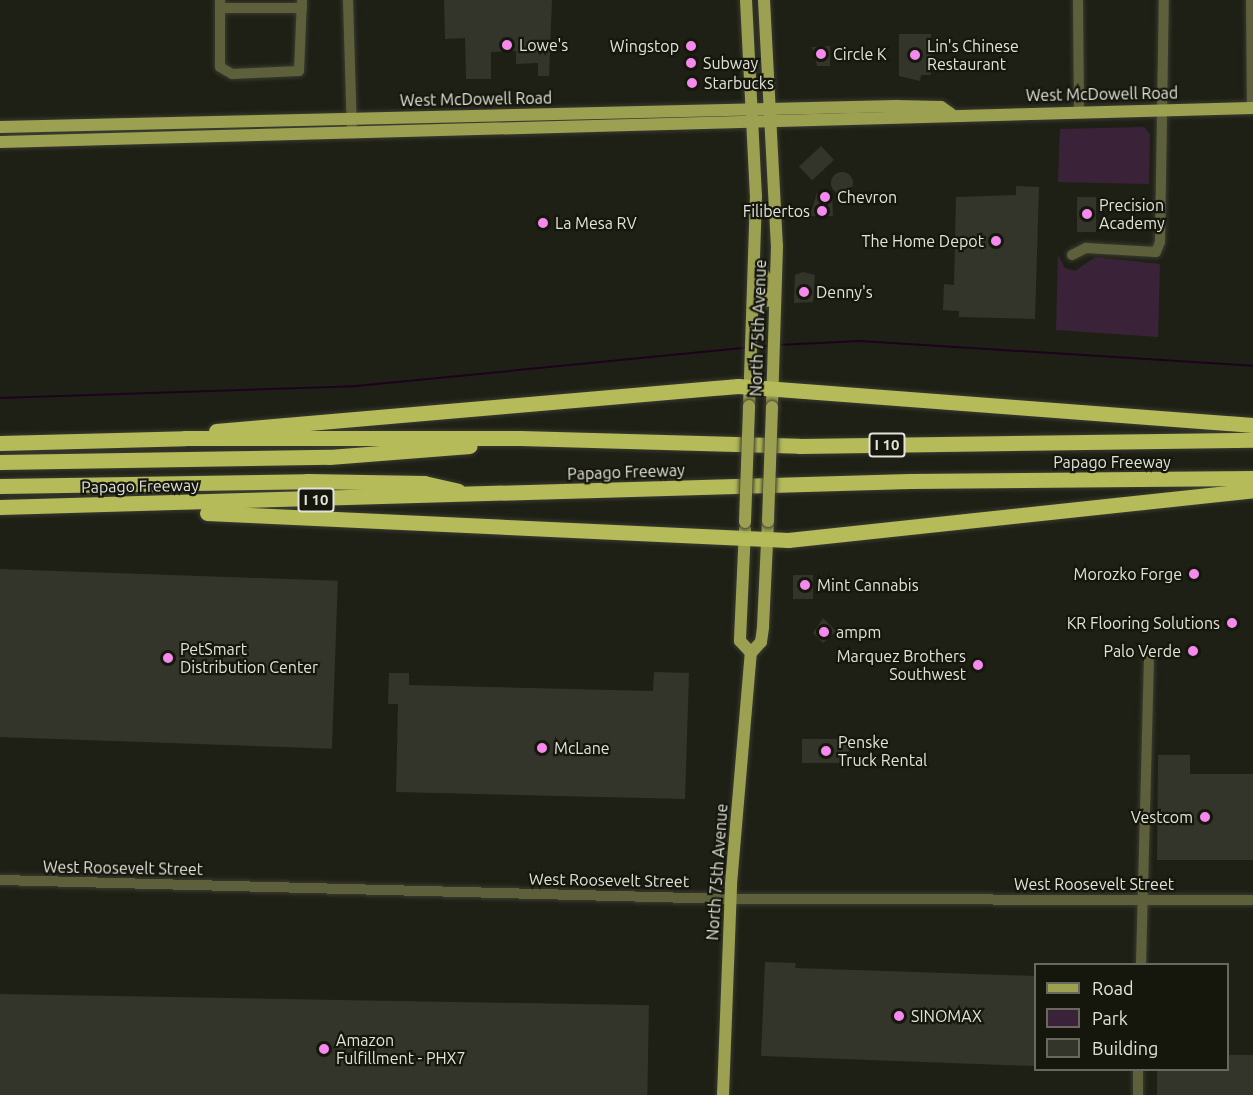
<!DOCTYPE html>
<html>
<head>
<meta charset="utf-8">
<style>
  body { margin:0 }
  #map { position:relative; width:1253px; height:1095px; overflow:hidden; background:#1f2015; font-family:Ubuntu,sans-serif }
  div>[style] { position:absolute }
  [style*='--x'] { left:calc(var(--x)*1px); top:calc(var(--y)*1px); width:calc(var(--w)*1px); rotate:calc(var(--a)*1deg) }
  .green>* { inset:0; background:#3a2338 }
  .stream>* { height:2px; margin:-1px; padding:0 1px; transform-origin:1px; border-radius:1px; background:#1c031b }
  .building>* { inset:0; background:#34352a; transform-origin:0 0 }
  .round { border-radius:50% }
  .roads { filter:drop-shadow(0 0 2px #3a3b31) drop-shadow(0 0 2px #3a3b31) }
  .minor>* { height:10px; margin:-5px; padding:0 5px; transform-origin:5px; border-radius:5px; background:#5d603b }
  .major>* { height:12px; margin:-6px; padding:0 6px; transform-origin:6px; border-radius:6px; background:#9ca151 }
  .highway>* { height:15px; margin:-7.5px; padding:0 7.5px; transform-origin:7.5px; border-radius:7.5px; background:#b5bb59 }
  .bridges { filter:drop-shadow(0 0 2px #3a3b31) drop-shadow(0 0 2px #3a3b31) }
  .major-bridge>* { height:12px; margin:-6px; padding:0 6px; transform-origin:6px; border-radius:6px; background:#9ca151 }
  .dots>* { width:16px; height:16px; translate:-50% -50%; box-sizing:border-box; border:3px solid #16170c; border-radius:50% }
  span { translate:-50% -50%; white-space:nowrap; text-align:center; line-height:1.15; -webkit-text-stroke:4.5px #16170c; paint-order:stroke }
  .shield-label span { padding:2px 4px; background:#16170c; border:2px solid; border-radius:4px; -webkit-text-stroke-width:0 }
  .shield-label { font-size:15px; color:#e2e2db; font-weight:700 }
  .poi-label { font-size:16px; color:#e2e2db }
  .left { translate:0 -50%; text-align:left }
  .right { translate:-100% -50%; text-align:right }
  .street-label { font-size:16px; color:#e2e2db }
  .legend { position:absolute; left:1034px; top:963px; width:195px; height:108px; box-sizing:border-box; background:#16170c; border:2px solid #68685f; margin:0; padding:8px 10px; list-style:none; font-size:18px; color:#e2e2db }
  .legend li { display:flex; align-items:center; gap:12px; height:30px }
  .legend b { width:30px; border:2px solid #68685f }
</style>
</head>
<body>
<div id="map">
  <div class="green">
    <i style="clip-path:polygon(1144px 127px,1150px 134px,1149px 184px,1058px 182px,1060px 129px)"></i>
    <i style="clip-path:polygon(1058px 255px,1065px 268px,1075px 271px,1095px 257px,1160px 264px,1158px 337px,1056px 330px)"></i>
  </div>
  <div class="stream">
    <i style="--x:778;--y:345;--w:82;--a:-2.8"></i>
    <i style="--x:860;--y:341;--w:394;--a:3.6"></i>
    <i style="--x:757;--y:347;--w:12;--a:-5"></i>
    <i style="--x:0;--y:398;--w:356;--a:-1.9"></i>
    <i style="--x:356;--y:386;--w:391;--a:-5.6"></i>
  </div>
  <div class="building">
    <i style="clip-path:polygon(444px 0,552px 0,549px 76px,538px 76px,538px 63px,516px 64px,516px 51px,491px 52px,491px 79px,466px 79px,465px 38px,445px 39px)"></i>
    <i style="clip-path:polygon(899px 34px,931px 34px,931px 75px,921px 75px,920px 81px,899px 76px)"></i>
    <i style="clip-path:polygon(830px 46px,830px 66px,817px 66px,812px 47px)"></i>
    <i style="left:821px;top:146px;width:19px;height:30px;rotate:47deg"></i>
    <i class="round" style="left:831px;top:172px;width:22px;height:22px"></i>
    <i style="clip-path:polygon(1016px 186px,1039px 187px,1035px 319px,959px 317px,959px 311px,943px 310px,944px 284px,954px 285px,956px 197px,1016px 195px)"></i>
    <i style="clip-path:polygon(817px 193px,832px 194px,833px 216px,810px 216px)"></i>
    <i style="left:1077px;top:197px;width:19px;height:35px"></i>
    <i style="clip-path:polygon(803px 272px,815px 275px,813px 302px,794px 303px,795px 275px)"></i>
    <i style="left:0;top:569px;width:338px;height:168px;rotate:2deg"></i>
    <i style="left:813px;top:575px;width:24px;height:20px;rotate:90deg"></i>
    <i style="clip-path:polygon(823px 618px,836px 631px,823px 643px,813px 633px)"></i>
    <i style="clip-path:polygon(654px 672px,689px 673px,685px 799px,396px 792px,398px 704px,388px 704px,389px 673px,409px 673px,409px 685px,653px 691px)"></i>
    <i style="left:802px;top:739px;width:47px;height:24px"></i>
    <i style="clip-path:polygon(1158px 755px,1190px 755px,1190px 774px,1253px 774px,1253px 860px,1157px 860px)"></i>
    <i style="clip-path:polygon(765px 962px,796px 963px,795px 968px,1035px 976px,1035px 1066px,761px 1056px)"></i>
    <i style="left:0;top:994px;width:649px;height:101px;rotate:1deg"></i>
    <i style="clip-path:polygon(1227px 1055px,1253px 1055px,1253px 1095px,1157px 1095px,1157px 1070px,1227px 1070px)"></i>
  </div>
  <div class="roads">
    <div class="minor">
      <i style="--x:220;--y:0;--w:67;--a:90"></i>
      <i style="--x:220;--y:67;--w:14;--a:30"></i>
      <i style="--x:232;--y:74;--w:67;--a:-2.6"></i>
      <i style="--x:299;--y:71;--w:71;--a:-87.6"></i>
      <i style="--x:348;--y:0;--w:133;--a:88.3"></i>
      <i style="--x:1078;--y:0;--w:111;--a:89.5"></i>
      <i style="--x:1251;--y:0;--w:108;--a:89.5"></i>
      <i style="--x:220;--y:8;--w:82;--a:0"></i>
      <i style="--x:1072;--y:255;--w:16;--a:-27"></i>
      <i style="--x:1086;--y:248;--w:70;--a:3.3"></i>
      <i style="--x:1156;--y:252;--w:11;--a:-68"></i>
      <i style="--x:1160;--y:242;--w:242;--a:-89.1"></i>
      <i style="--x:0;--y:880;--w:730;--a:1.49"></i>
      <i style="--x:730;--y:899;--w:523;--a:0.11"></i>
      <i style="--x:1141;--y:964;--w:304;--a:-88.5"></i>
      <i style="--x:1138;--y:1095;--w:25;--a:-90"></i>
    </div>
    <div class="major">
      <i style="--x:746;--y:0;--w:196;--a:87.1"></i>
      <i style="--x:756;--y:196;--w:210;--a:91.9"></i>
      <i style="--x:764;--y:0;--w:246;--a:87"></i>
      <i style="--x:777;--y:246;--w:161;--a:91.8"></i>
      <i style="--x:0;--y:127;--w:896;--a:-1.34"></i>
      <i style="--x:896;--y:106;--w:45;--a:1.3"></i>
      <i style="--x:941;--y:107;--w:12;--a:35"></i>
      <i style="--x:0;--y:142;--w:1253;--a:-1.55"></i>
      <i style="--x:755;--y:262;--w:22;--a:56"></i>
      <i style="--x:767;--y:280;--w:21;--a:90"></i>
      <i style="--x:745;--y:529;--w:112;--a:92.6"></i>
      <i style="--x:740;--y:641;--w:16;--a:47"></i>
      <i style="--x:723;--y:1095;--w:211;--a:-87.8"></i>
      <i style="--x:731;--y:884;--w:232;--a:-85.1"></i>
      <i style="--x:751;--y:653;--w:15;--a:-48"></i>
      <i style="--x:761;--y:642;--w:15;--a:-82"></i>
      <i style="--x:763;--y:627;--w:106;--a:-87.3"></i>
    </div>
    <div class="highway">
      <i style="--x:216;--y:431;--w:524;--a:-4.93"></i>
      <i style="--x:738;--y:386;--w:516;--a:4.33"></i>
      <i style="--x:0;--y:443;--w:185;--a:-1.5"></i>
      <i style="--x:185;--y:438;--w:335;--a:0"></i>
      <i style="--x:520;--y:438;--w:279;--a:1.6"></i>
      <i style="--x:799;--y:446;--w:454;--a:-0.8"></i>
      <i style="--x:0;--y:462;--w:329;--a:-0.9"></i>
      <i style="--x:329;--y:457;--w:141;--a:-4.5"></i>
      <i style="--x:0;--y:486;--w:307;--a:-0.9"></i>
      <i style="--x:307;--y:481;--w:117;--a:1"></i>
      <i style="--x:424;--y:483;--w:35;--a:13"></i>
      <i style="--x:0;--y:507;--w:910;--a:-1.64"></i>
      <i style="--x:910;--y:481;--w:343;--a:-0.5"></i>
      <i style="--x:207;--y:513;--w:582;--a:2.66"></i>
      <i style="--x:788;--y:540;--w:468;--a:-6.1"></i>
    </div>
  </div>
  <div class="bridges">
    <div class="major-bridge">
      <i style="--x:768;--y:521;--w:114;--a:-88"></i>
      <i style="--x:745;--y:522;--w:116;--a:-88"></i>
    </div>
  </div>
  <div class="dots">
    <i style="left:507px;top:45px;background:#f589ee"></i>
    <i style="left:691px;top:46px;background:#f589ee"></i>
    <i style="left:821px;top:54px;background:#f589ee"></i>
    <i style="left:915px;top:55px;background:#f589ee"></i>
    <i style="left:691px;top:63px;background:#f589ee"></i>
    <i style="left:692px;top:83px;background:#f589ee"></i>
    <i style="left:825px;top:197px;background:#f589ee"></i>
    <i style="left:822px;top:211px;background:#f589ee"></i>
    <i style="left:1087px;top:214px;background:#f589ee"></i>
    <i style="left:543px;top:223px;background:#f589ee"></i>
    <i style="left:996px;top:241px;background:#f589ee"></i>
    <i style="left:804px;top:292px;background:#f589ee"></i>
    <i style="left:1194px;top:574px;background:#f589ee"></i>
    <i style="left:805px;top:585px;background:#f589ee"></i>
    <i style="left:1232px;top:623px;background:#f589ee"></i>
    <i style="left:824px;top:632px;background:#f589ee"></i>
    <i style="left:1193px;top:651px;background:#f589ee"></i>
    <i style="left:168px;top:658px;background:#f589ee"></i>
    <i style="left:978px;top:665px;background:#f589ee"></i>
    <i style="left:542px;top:748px;background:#f589ee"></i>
    <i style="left:826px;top:751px;background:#f589ee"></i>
    <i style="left:1205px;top:817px;background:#f589ee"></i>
    <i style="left:899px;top:1016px;background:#f589ee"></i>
    <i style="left:324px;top:1049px;background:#f589ee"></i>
  </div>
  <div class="shield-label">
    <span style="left:887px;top:445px">I 10</span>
    <span style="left:316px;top:500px">I 10</span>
  </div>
  <div class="poi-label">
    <span class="left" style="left:519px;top:45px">Lowe's</span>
    <span class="right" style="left:679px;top:46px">Wingstop</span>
    <span class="left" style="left:927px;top:55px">Lin's Chinese<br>Restaurant</span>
    <span class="left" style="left:833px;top:54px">Circle K</span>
    <span class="left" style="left:703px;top:63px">Subway</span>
    <span class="left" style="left:704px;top:83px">Starbucks</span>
    <span class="left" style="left:837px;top:197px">Chevron</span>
    <span class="left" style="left:1099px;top:214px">Precision<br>Academy</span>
    <span class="right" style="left:810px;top:211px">Filibertos</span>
    <span class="left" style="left:555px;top:223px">La Mesa RV</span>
    <span class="right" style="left:984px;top:241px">The Home Depot</span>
    <span class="left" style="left:816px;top:292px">Denny's</span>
    <span class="right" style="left:1182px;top:574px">Morozko Forge</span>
    <span class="left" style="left:817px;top:585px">Mint Cannabis</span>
    <span class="right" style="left:1220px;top:623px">KR Flooring Solutions</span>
    <span class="left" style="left:836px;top:632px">ampm</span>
    <span class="left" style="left:180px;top:658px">PetSmart<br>Distribution Center</span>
    <span class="right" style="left:1181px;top:651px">Palo Verde</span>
    <span class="right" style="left:966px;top:665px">Marquez Brothers<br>Southwest</span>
    <span class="left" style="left:838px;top:751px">Penske<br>Truck Rental</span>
    <span class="left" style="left:554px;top:748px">McLane</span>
    <span class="right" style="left:1193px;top:817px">Vestcom</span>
    <span class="left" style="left:911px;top:1016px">SINOMAX</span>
    <span class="left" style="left:336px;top:1049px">Amazon<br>Fulfillment - PHX7</span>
  </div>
  <div class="street-label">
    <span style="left:1102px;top:94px;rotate:-1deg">West McDowell Road</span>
    <span style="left:476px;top:99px;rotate:-1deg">West McDowell Road</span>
    <span style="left:758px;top:328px;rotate:-88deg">North 75th Avenue</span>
    <span style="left:1112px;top:462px">Papago Freeway</span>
    <span style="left:626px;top:472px;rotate:-2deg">Papago Freeway</span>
    <span style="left:140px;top:486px;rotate:-1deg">Papago Freeway</span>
    <span style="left:123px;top:868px;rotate:1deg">West Roosevelt Street</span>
    <span style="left:717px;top:872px;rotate:-86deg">North 75th Avenue</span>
    <span style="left:609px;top:880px;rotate:1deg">West Roosevelt Street</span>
    <span style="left:1094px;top:884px">West Roosevelt Street</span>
  </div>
  <ul class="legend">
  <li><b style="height:8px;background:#9ca151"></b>Road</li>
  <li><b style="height:16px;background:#3a2338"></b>Park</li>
  <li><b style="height:16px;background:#34352a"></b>Building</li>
  </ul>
</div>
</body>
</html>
